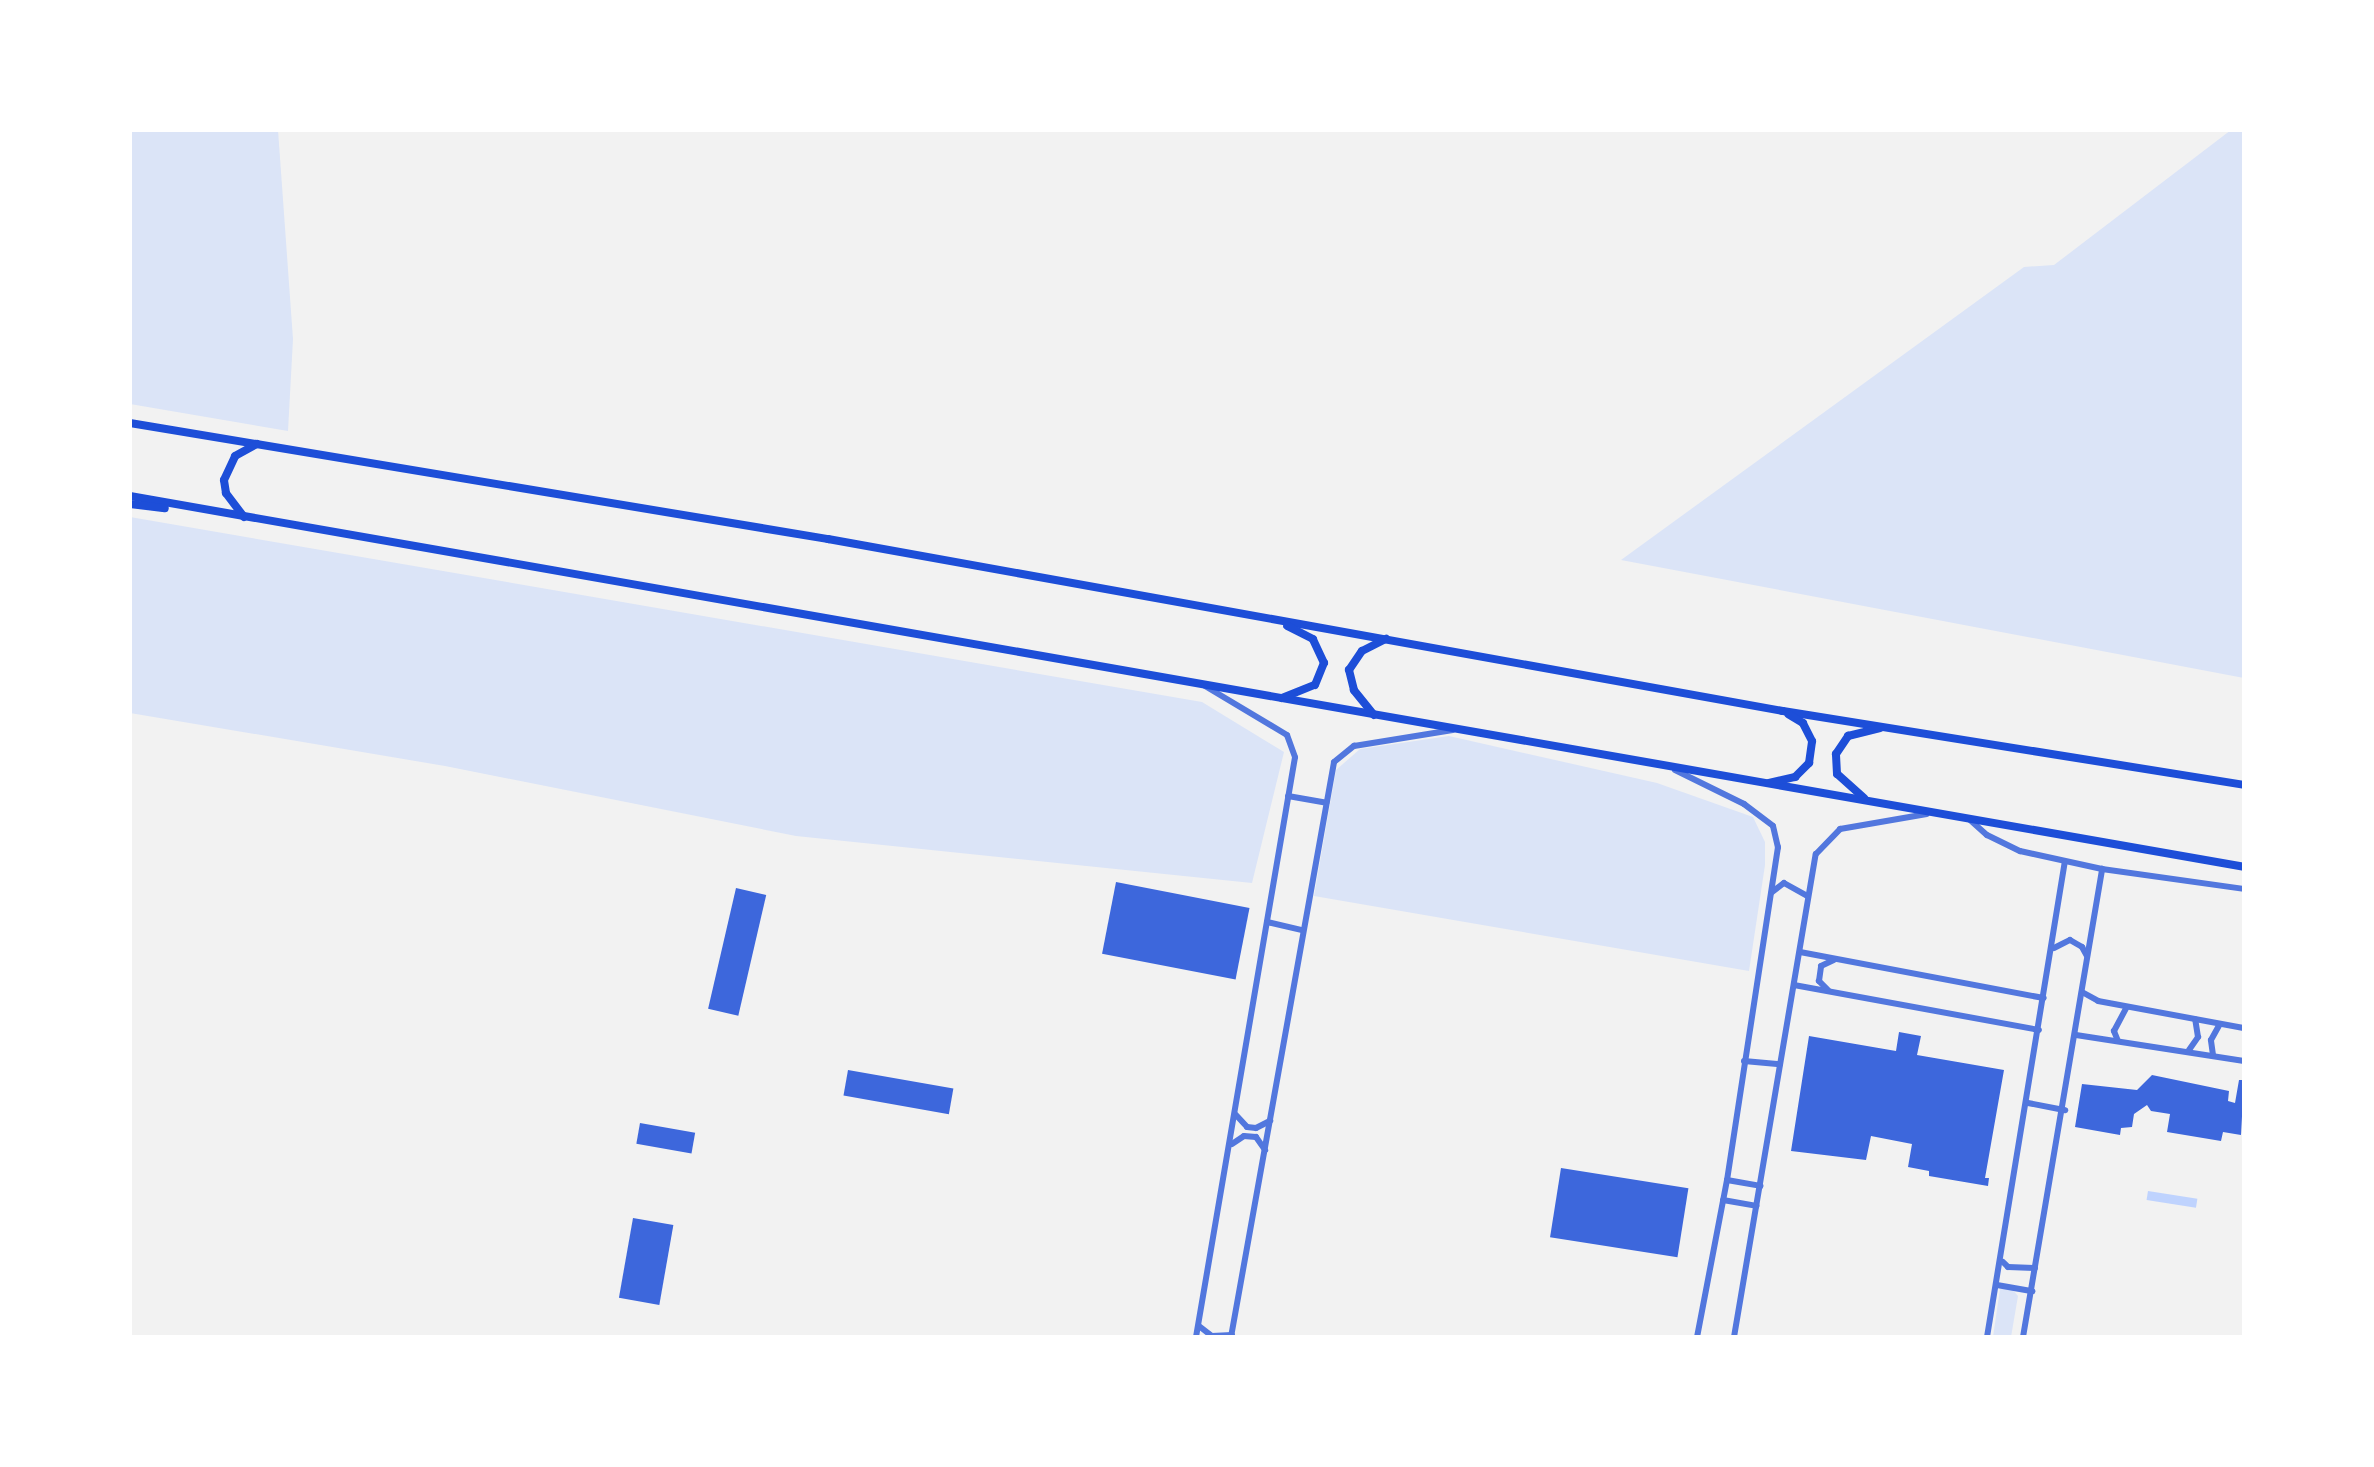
<!DOCTYPE html>
<html>
<head>
<meta charset="utf-8">
<style>
  body { margin:0 }
  #map { position:relative; width:2374px; height:1467px; overflow:hidden; background:#f2f2f2; font-family:"Roboto Condensed",sans-serif }
  div>[style] { position:absolute }
  [style*='--x'] { left:calc(var(--x)*1px); top:calc(var(--y)*1px); width:calc(var(--w)*1px); rotate:calc(var(--a)*1deg) }
  .green>* { inset:0; background:#dbe4f7 }
  .water>* { inset:0; background:#bfd3fe; transform-origin:0 0 }
  .building>* { inset:0; background:#3d67dc; transform-origin:0 0 }
  .tertiary>* { height:6px; margin:-3px; padding:0 3px; transform-origin:3px; border-radius:3px; background:#5277de }
  .trunk>* { height:8px; margin:-4px; padding:0 4px; transform-origin:4px; border-radius:4px; background:#1d4ed8 }
  span { translate:-50% -50%; white-space:nowrap; text-align:center; line-height:1.15; -webkit-text-stroke:9px #fff; paint-order:stroke }
  .frame { position:absolute; inset:0; border:132px solid #fff; pointer-events:none }
</style>
</head>
<body>
<div id="map">
  <div class="green">
    <i style="clip-path:polygon(130px 130px,278px 130px,293px 339px,288px 431px,130px 404px)"></i>
    <i style="clip-path:polygon(2231px 130px,2244px 130px,2244px 678px,1621px 560px,2024px 267px,2054px 265px)"></i>
    <i style="clip-path:polygon(130px 517px,1202px 702px,1284px 752px,1252px 883px,796px 836px,445px 766px,130px 713px)"></i>
    <i style="clip-path:polygon(1449px 736px,1657px 783px,1753px 817px,1765px 842px,1765px 865px,1749px 971px,1314px 896px,1336px 770px,1360px 749px)"></i>
    <i style="clip-path:polygon(2000px 1289px,2012px 1289px,2018px 1296px,2011px 1337px,1993px 1337px)"></i>
  </div>
  <div class="water">
    <i style="left:2148px;top:1191px;width:50px;height:9px;rotate:9deg"></i>
  </div>
  <div class="building">
    <i style="left:1116px;top:882px;width:136px;height:73px;rotate:11deg"></i>
    <i style="left:736px;top:888px;width:31px;height:124px;rotate:13deg"></i>
    <i style="clip-path:polygon(1899px 1032px,1921px 1036px,1917px 1055px,2004px 1070px,1985px 1178px,1989px 1178px,1988px 1186px,1929px 1176px,1929px 1171px,1908px 1167px,1912px 1144px,1871px 1136px,1866px 1160px,1791px 1151px,1809px 1036px,1896px 1051px)"></i>
    <i style="left:848px;top:1070px;width:107px;height:26px;rotate:10deg"></i>
    <i style="clip-path:polygon(2152px 1075px,2229px 1091px,2228px 1101px,2235px 1103px,2239px 1080px,2244px 1080px,2241px 1135px,2223px 1132px,2221px 1141px,2167px 1132px,2170px 1114px,2151px 1111px,2147px 1105px,2134px 1114px,2132px 1127px,2121px 1128px,2120px 1135px,2075px 1127px,2082px 1084px,2137px 1090px)"></i>
    <i style="left:640px;top:1123px;width:56px;height:21px;rotate:10deg"></i>
    <i style="left:1561px;top:1168px;width:129px;height:70px;rotate:9deg"></i>
    <i style="left:633px;top:1218px;width:41px;height:81px;rotate:10deg"></i>
  </div>
  <div class="tertiary">
    <i style="--x:1675;--y:770;--w:77;--a:26.2"></i>
    <i style="--x:1744;--y:804;--w:36;--a:37"></i>
    <i style="--x:1773;--y:826;--w:22;--a:77"></i>
    <i style="--x:1778;--y:847;--w:337;--a:98.7"></i>
    <i style="--x:1727;--y:1180;--w:160;--a:100.8"></i>
    <i style="--x:1288;--y:796;--w:39;--a:10"></i>
    <i style="--x:1969;--y:819;--w:24;--a:42"></i>
    <i style="--x:1987;--y:835;--w:37;--a:26"></i>
    <i style="--x:2020;--y:851;--w:84;--a:12.4"></i>
    <i style="--x:2102;--y:869;--w:143;--a:8"></i>
    <i style="--x:1772;--y:892;--w:15;--a:-37"></i>
    <i style="--x:1784;--y:883;--w:26;--a:29"></i>
    <i style="--x:1267;--y:922;--w:36;--a:13"></i>
    <i style="--x:2054;--y:948;--w:18;--a:-27"></i>
    <i style="--x:2070;--y:940;--w:14;--a:30"></i>
    <i style="--x:2082;--y:947;--w:10;--a:61"></i>
    <i style="--x:1800;--y:952;--w:248;--a:10.7"></i>
    <i style="--x:1794;--y:985;--w:249;--a:10.4"></i>
    <i style="--x:1828;--y:990;--w:13;--a:-135"></i>
    <i style="--x:1819;--y:981;--w:15;--a:-82"></i>
    <i style="--x:1821;--y:966;--w:14;--a:-25"></i>
    <i style="--x:2082;--y:992;--w:18;--a:29"></i>
    <i style="--x:2098;--y:1001;--w:148;--a:10.5"></i>
    <i style="--x:2076;--y:1035;--w:170;--a:8.8"></i>
    <i style="--x:2118;--y:1041;--w:11;--a:-112"></i>
    <i style="--x:2114;--y:1031;--w:27;--a:-62"></i>
    <i style="--x:2189;--y:1050;--w:16;--a:-55"></i>
    <i style="--x:2198;--y:1037;--w:18;--a:-99"></i>
    <i style="--x:2213;--y:1055;--w:15;--a:-98"></i>
    <i style="--x:2211;--y:1040;--w:18;--a:-61"></i>
    <i style="--x:1744;--y:1061;--w:36;--a:5"></i>
    <i style="--x:2028;--y:1103;--w:38;--a:11"></i>
    <i style="--x:1236;--y:1115;--w:16;--a:47"></i>
    <i style="--x:1247;--y:1127;--w:9;--a:6"></i>
    <i style="--x:1256;--y:1128;--w:16;--a:-27"></i>
    <i style="--x:1232;--y:1144;--w:14;--a:-34"></i>
    <i style="--x:1244;--y:1136;--w:12;--a:5"></i>
    <i style="--x:1256;--y:1137;--w:16;--a:55"></i>
    <i style="--x:1727;--y:1180;--w:34;--a:10"></i>
    <i style="--x:1723;--y:1200;--w:34;--a:10"></i>
    <i style="--x:2003;--y:1262;--w:7;--a:45"></i>
    <i style="--x:2008;--y:1267;--w:27;--a:2"></i>
    <i style="--x:1997;--y:1285;--w:36;--a:10"></i>
    <i style="--x:1199;--y:1326;--w:16;--a:38"></i>
    <i style="--x:1212;--y:1336;--w:20;--a:-3"></i>
    <i style="--x:1196;--y:1337;--w:588;--a:-80.31"></i>
    <i style="--x:1295;--y:757;--w:23;--a:-110"></i>
    <i style="--x:1287;--y:735;--w:96;--a:-149.1"></i>
    <i style="--x:1231;--y:1337;--w:584;--a:-79.84"></i>
    <i style="--x:1334;--y:762;--w:26;--a:-39"></i>
    <i style="--x:1354;--y:746;--w:100;--a:-9.2"></i>
    <i style="--x:1734;--y:1337;--w:490;--a:-80.4"></i>
    <i style="--x:1816;--y:854;--w:35;--a:-46"></i>
    <i style="--x:1840;--y:829;--w:88;--a:-9.8"></i>
    <i style="--x:1987;--y:1337;--w:481;--a:-80.7"></i>
    <i style="--x:2023;--y:1337;--w:475;--a:-80.4"></i>
  </div>
  <div class="trunk">
    <i style="--x:130;--y:423;--w:708;--a:9.44"></i>
    <i style="--x:828;--y:539;--w:970;--a:10.21"></i>
    <i style="--x:1783;--y:711;--w:467;--a:9.1"></i>
    <i style="--x:130;--y:496;--w:2146;--a:9.95"></i>
    <i style="--x:130;--y:504;--w:35;--a:7"></i>
    <i style="--x:244;--y:517;--w:30;--a:-127"></i>
    <i style="--x:226;--y:493;--w:13;--a:-99"></i>
    <i style="--x:224;--y:480;--w:26;--a:-65"></i>
    <i style="--x:235;--y:456;--w:25;--a:-29"></i>
    <i style="--x:1282;--y:698;--w:35;--a:-22"></i>
    <i style="--x:1315;--y:685;--w:24;--a:-68"></i>
    <i style="--x:1324;--y:663;--w:26;--a:-115"></i>
    <i style="--x:1313;--y:639;--w:29;--a:-153"></i>
    <i style="--x:1374;--y:715;--w:32;--a:-129"></i>
    <i style="--x:1354;--y:690;--w:21;--a:-104"></i>
    <i style="--x:1349;--y:670;--w:23;--a:-56"></i>
    <i style="--x:1362;--y:651;--w:27;--a:-27"></i>
    <i style="--x:1769;--y:783;--w:27;--a:-13"></i>
    <i style="--x:1795;--y:777;--w:20;--a:-45"></i>
    <i style="--x:1809;--y:763;--w:22;--a:-82"></i>
    <i style="--x:1812;--y:741;--w:20;--a:-117"></i>
    <i style="--x:1803;--y:723;--w:17;--a:-149"></i>
    <i style="--x:1864;--y:798;--w:36;--a:-138"></i>
    <i style="--x:1837;--y:774;--w:20;--a:-93"></i>
    <i style="--x:1836;--y:754;--w:22;--a:-56"></i>
    <i style="--x:1848;--y:736;--w:33;--a:-14"></i>
  </div>
  <div class="frame"></div>
</div>
</body>
</html>
